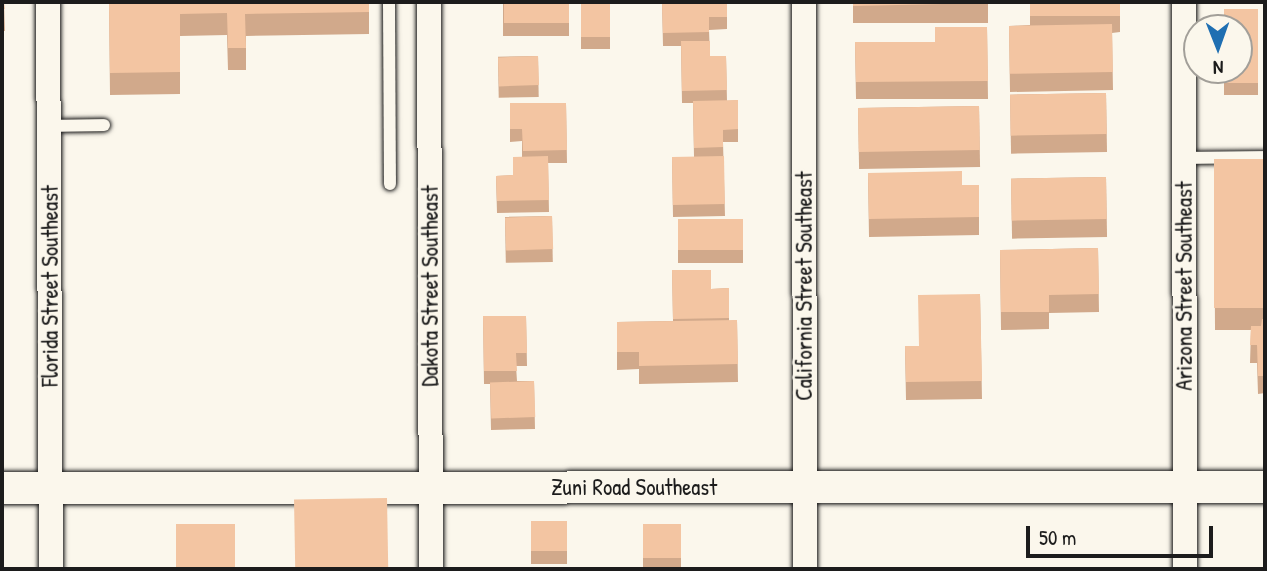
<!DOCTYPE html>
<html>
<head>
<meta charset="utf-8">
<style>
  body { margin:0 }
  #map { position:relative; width:1267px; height:571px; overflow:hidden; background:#fbf7ec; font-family:"Patrick Hand",sans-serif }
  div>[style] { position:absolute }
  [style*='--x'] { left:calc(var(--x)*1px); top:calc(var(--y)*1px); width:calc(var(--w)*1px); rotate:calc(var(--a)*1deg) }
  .roads { filter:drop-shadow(0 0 2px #1c1c1c) drop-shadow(0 0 2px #1c1c1c) }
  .service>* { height:12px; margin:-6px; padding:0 6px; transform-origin:6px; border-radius:6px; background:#fbf7ec }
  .minor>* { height:24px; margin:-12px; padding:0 12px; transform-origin:12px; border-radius:12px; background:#fbf7ec }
  .tertiary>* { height:32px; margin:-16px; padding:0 16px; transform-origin:16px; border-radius:16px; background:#fbf7ec }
  .wall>* { inset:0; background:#d1a98b; transform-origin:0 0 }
  .building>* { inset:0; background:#f3c5a2; transform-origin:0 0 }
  span { translate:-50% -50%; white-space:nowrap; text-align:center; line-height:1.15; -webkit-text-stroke:5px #fbf7ec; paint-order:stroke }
  .street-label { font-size:23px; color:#1c1c1c }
  .frame { position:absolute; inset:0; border:4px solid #1c1c1c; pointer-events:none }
  .north { position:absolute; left:1183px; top:14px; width:70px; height:70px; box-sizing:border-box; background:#fbf7ec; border:2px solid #a29f99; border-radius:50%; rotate:179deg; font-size:19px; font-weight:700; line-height:28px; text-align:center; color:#1c1c1c }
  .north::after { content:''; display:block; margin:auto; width:24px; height:32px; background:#1f6fb2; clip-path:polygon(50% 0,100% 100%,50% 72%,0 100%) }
  .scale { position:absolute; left:1026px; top:526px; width:187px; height:32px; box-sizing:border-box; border:4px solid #1c1c1c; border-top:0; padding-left:9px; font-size:21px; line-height:24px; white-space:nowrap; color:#1c1c1c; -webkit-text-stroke:5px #fbf7ec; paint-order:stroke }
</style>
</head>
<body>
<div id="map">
  <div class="roads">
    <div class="service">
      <i style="--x:389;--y:2;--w:182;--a:89.7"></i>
      <i style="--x:49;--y:126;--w:55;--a:-1"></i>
      <i style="--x:1184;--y:158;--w:81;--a:-0.7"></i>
    </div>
    <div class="minor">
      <i style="--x:48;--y:2;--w:567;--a:89.7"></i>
      <i style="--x:429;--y:2;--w:567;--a:89.8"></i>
      <i style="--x:804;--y:2;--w:567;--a:89.9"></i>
      <i style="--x:1184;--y:2;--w:567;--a:89.9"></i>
    </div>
    <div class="tertiary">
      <i style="--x:2;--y:488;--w:1263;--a:-0.05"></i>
    </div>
  </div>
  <div class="wall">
    <i style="clip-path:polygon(2px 2px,4px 2px,5px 31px,2px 31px)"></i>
    <i style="clip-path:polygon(109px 2px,369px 2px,369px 34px,246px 36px,246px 70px,228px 70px,227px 35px,180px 36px,180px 94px,110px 95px)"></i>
    <i style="left:503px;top:2px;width:66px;height:34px"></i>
    <i style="left:581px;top:2px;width:29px;height:47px"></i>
    <i style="clip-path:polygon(662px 2px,727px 2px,727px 29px,709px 30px,710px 56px,726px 56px,727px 101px,738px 100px,738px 142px,723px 142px,725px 216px,673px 217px,672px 157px,694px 157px,693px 103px,682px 103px,681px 46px,663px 46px)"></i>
    <i style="left:853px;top:2px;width:135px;height:21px"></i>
    <i style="clip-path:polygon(1030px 2px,1120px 2px,1120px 32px,1112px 33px,1113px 90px,1010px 92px,1009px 26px,1030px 25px)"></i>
    <i style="clip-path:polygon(1258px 9px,1258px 95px,1224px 95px,1224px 70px)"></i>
    <i style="clip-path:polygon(987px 27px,988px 99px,856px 99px,855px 42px,935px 42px)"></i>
    <i style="left:538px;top:56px;width:41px;height:40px;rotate:89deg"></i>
    <i style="left:1106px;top:93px;width:59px;height:96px;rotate:89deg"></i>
    <i style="clip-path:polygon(510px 103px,566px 103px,567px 163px,548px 163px,549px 212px,497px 213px,496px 176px,513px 175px,522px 157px,522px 141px,510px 142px)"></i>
    <i style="left:979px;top:106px;width:61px;height:121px;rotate:89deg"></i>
    <i style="clip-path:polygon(1214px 159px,1264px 227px,1265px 227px,1265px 393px,1258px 394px,1257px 363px,1250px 363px,1251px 330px,1215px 330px)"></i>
    <i style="clip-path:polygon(868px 173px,962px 185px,979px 185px,979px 235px,869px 237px)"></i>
    <i style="left:1106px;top:177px;width:60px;height:95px;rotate:89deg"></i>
    <i style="left:552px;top:216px;width:46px;height:47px;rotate:89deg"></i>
    <i style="left:743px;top:219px;width:44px;height:65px;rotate:90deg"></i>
    <i style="clip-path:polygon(1098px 248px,1099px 312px,1049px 313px,1049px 329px,1001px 330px,1000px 250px)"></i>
    <i style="clip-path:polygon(672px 270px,711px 289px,729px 288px,729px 321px,737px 320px,738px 382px,639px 384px,639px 369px,617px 370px,617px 322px,673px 321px)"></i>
    <i style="clip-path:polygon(980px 294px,982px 399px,906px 400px,905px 346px,919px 346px)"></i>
    <i style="clip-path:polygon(483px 316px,526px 316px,527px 366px,516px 366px,517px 381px,534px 381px,535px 429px,491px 430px,490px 384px,484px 384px)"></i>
    <i style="left:531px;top:521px;width:36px;height:43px"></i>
    <i style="left:643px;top:524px;width:38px;height:45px"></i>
  </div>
  <div class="building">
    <i style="clip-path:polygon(2px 2px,4px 2px,5px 9px,2px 9px)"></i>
    <i style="clip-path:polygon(109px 2px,369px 2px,369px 12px,245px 14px,246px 48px,228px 48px,227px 13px,180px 14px,180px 72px,110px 73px)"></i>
    <i style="left:504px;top:2px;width:65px;height:21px"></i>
    <i style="left:581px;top:2px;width:29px;height:35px"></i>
    <i style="clip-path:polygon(662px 2px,727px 2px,727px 17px,709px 17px,709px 32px,663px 33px)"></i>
    <i style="clip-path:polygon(853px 2px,988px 2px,988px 3px,853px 6px)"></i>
    <i style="left:1030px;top:2px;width:90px;height:14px"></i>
    <i style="clip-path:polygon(1224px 9px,1258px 9px,1258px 83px,1224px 83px,1224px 70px,1239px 70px,1239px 28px,1224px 28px)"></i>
    <i style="left:1112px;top:24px;width:48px;height:103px;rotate:89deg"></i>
    <i style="clip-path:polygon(935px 27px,987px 27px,988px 81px,856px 82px,855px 42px,935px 42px)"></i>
    <i style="clip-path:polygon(681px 41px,710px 41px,710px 56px,726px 56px,727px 90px,682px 91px)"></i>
    <i style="left:538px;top:56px;width:29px;height:40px;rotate:88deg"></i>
    <i style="left:1106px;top:93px;width:41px;height:96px;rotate:89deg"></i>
    <i style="clip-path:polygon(738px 100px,738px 129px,723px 130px,723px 147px,694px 148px,693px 101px)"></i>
    <i style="clip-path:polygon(510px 103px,566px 103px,567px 150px,523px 151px,522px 129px,510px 129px)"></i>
    <i style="left:979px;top:106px;width:44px;height:121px;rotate:89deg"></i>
    <i style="clip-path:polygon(548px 156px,549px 200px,497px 201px,496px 176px,513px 175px,513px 157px)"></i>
    <i style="left:724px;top:156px;width:48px;height:52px;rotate:89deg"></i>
    <i style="left:1214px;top:159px;width:50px;height:149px"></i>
    <i style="clip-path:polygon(962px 171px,962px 185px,979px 185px,979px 217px,869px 219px,868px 173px)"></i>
    <i style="left:1106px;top:177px;width:42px;height:95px;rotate:89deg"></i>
    <i style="left:552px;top:216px;width:33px;height:47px;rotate:88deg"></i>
    <i style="left:743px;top:219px;width:31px;height:65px;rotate:90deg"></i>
    <i style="clip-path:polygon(1098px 248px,1099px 294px,1049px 295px,1049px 312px,1001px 312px,1000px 250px)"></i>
    <i style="clip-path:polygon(672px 270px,711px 270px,711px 289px,729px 288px,729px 318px,673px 319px)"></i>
    <i style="clip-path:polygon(980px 294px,982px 381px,906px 382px,905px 346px,919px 346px,918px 295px)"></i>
    <i style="clip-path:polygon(483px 316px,526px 316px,527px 353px,516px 353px,517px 371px,484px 371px)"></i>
    <i style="clip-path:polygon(1262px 319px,1265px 319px,1265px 376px,1258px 376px,1257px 345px,1250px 345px,1251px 326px,1261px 326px)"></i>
    <i style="clip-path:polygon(737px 320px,738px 364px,639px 366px,639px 352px,617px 352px,617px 322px)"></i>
    <i style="left:534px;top:381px;width:36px;height:44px;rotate:88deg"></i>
    <i style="left:387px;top:498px;width:71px;height:93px;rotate:89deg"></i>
    <i style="left:531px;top:521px;width:36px;height:30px"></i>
    <i style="left:176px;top:524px;width:59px;height:45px"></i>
    <i style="left:643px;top:524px;width:38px;height:34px"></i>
  </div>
  <div class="street-label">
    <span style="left:50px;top:286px;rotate:-90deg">Florida Street Southeast</span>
    <span style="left:430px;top:286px;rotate:-90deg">Dakota Street Southeast</span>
    <span style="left:804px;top:286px;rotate:-90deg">California Street Southeast</span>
    <span style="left:1184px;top:286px;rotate:-90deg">Arizona Street Southeast</span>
    <span style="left:634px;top:487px">Zuni Road Southeast</span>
  </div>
  <div class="frame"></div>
  <div class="north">N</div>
  <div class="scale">50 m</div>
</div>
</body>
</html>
